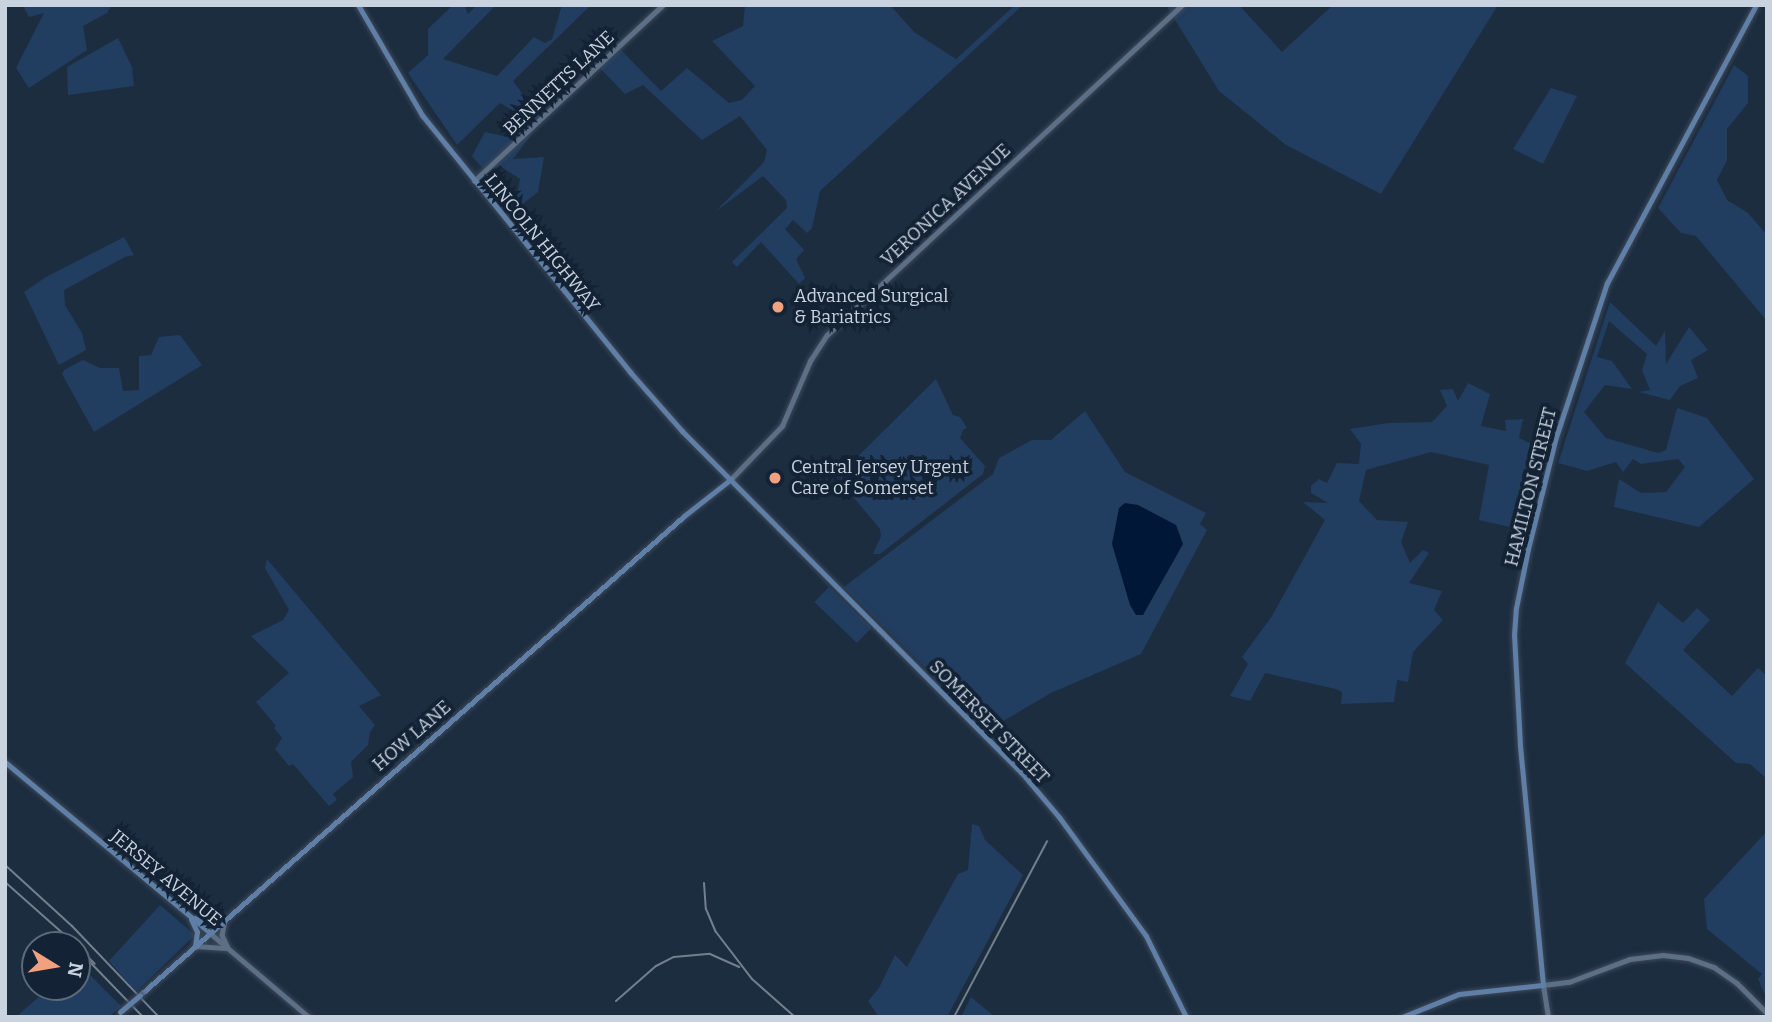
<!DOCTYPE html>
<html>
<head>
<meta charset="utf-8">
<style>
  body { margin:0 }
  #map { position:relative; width:1772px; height:1022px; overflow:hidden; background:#1d2d40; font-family:Bitter,serif }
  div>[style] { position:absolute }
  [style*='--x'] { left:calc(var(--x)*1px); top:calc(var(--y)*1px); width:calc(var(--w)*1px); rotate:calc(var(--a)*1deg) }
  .green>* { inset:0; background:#213d5f; transform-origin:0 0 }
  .water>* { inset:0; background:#001738 }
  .roads { filter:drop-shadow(0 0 2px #3c495a) drop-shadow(0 0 2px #3c495a) }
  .tertiary>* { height:4.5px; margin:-2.25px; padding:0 2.25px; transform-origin:2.25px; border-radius:2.25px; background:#5d6f85 }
  .secondary>* { height:5px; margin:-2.5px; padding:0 2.5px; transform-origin:2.5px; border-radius:2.5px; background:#5f7fa7 }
  .rail>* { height:2px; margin:-1px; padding:0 1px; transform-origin:1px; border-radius:1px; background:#727f8f }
  .bridges { filter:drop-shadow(0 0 2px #3c495a) drop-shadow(0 0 2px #3c495a) }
  .secondary-bridge>* { height:5px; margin:-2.5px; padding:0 2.5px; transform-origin:2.5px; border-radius:2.5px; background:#5f7fa7 }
  .dots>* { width:19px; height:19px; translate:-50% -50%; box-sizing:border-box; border:4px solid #132335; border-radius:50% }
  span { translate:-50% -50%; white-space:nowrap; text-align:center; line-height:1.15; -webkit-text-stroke:7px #132335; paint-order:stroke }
  .street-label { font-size:18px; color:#c8d3df }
  .poi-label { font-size:18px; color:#c8d3df }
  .left { translate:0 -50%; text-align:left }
  .frame { position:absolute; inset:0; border:7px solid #c8d3df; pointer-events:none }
  .north { position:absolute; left:21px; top:931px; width:70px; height:70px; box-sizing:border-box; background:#132335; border:2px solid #5b6979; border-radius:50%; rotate:101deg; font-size:19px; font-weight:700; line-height:28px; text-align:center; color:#c8d3df }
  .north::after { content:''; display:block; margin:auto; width:24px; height:32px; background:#f2a17e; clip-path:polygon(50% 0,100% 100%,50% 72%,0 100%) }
</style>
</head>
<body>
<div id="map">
  <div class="green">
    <i style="clip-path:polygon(27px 5px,112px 5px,107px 13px,83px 26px,87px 50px,29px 88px,16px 68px,44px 13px,29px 17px,24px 8px)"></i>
    <i style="clip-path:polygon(453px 5px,464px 5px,468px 14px,477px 5px,496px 5px,443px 59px,497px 76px,534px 37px,545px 43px,552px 39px,562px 5px,591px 5px,513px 81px,542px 120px,513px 159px,544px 157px,538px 192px,514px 211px,520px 179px,500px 166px,484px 170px,472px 156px,485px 132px,508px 137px,517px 113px,500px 103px,457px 145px,408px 73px,428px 55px,428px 29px)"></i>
    <i style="clip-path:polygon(745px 5px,890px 5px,914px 32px,956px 59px,1015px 5px,1023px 5px,820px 191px,812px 228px,807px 233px,793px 220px,785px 229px,804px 250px,796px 259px,805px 278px,799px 284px,761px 242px,737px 267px,732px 262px,787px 208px,786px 200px,763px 176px,715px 212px,764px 162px,767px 150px,740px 116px,702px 140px,643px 85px,625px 94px,598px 66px,618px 47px,661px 91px,687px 68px,729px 103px,742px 100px,755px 86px,712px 41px,743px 26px)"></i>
    <i style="clip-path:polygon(1166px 5px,1239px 5px,1282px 52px,1333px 5px,1498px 5px,1381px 194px,1286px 145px,1219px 91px)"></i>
    <i style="clip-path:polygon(118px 38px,132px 67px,134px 86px,68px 95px,67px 67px)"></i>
    <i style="clip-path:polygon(1734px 65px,1748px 76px,1748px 103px,1727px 129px,1727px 160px,1717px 180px,1727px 200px,1748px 213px,1767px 235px,1767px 321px,1696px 236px,1681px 233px,1658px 208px)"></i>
    <i style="clip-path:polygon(1551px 88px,1577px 96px,1543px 164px,1513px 149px)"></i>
    <i style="clip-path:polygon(124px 237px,134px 255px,125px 257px,64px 290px,65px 305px,82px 333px,86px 350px,59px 365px,24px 292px,46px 277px)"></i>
    <i style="clip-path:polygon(1610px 302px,1656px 346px,1665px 331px,1666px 364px,1689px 327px,1708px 350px,1691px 360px,1698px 378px,1680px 386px,1670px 400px,1639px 392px,1650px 390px,1642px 370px,1647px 354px,1609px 321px,1597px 357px,1612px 361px,1632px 389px,1605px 385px,1584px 412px,1606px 438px,1658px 453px,1666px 450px,1677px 408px,1707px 418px,1754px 479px,1699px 527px,1614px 507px,1619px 479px,1641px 493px,1666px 492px,1685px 467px,1678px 459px,1641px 464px,1633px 459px,1623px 472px,1616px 462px,1587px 471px,1558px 463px)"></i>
    <i style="clip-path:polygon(180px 335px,202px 365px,94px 432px,62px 374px,64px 370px,83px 360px,100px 368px,119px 368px,123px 391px,139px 390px,139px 356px,151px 355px,159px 337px)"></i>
    <i style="clip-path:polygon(936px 379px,953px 415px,960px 417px,967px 428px,963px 430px,960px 438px,985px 466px,983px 474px,880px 554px,873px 554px,881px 536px,880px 529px,848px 491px,839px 475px)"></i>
    <i style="clip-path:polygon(1468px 383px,1490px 394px,1481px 426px,1506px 431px,1505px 420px,1523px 419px,1519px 438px,1542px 449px,1523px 530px,1479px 520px,1489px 465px,1431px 452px,1366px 470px,1359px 501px,1377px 520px,1408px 522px,1401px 542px,1410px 563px,1423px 550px,1429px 553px,1409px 583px,1442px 591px,1434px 610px,1443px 620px,1413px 652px,1408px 682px,1397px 680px,1394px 702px,1341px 704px,1342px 692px,1336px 689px,1265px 673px,1250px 701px,1230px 696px,1248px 664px,1242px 657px,1272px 616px,1325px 520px,1303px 502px,1328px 503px,1311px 493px,1311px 486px,1319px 479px,1327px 483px,1337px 463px,1359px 464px,1361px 444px,1350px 429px,1388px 423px,1432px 422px,1447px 406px,1440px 390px,1453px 389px,1458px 401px)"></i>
    <i style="clip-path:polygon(1085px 411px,1125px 472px,1206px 513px,1200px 524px,1207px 530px,1141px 654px,1051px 693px,988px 730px,844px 587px,993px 474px,999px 458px,1032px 440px,1051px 440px)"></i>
    <i style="clip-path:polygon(267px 559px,381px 695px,359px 706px,375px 725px,370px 732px,368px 745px,351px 762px,353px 777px,333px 794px,337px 800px,329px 806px,293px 764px,289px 766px,275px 749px,282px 738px,274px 728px,276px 726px,256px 702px,289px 673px,251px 636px,283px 620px,289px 610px,265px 568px)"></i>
    <i style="left:829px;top:587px;width:59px;height:21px;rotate:44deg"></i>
    <i style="clip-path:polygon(1658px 602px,1683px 623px,1697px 608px,1710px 620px,1683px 650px,1732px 696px,1758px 668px,1767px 676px,1767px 779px,1750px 764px,1736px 763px,1625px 663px)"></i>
    <i style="clip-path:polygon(972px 824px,979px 826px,985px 840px,1023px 875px,947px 1017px,879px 1017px,868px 1001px,879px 988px,895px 955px,907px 967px,958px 874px,968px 870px)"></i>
    <i style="clip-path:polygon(1767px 831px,1767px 999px,1758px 979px,1762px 974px,1707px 929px,1704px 899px)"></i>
    <i style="clip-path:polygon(160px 905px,195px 935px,136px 992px,109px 961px)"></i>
    <i style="clip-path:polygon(77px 962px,121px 1006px,109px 1017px,16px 1017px,50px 987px,77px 987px)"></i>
    <i style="clip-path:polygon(971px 997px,995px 1017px,961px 1017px)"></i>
  </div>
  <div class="water">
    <i style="clip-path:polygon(1125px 503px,1138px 505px,1176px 525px,1183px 544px,1143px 615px,1136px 615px,1130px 605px,1112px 544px,1119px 508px)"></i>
  </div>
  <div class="roads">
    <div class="tertiary">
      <i style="--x:474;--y:181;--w:258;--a:-43"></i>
      <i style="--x:731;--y:479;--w:74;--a:-46.1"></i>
      <i style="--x:782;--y:426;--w:71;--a:-66.7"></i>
      <i style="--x:810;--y:361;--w:31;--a:-57"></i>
      <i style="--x:827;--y:335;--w:485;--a:-42.9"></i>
      <i style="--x:225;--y:920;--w:15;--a:101"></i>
      <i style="--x:222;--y:935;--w:14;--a:65"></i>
      <i style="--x:210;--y:933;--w:130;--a:40.3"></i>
      <i style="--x:196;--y:946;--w:30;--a:4"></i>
      <i style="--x:1548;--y:1017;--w:32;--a:-99"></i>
      <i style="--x:1543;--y:985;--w:26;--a:-7"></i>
      <i style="--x:1569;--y:982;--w:65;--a:-20.7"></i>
      <i style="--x:1630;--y:959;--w:33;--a:-7"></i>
      <i style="--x:1663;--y:955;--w:25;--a:7"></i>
      <i style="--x:1688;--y:958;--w:28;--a:19"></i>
      <i style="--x:1714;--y:967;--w:28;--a:35"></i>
      <i style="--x:1737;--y:983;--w:42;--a:45"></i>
    </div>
    <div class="secondary">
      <i style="--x:358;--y:5;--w:127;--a:59.8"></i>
      <i style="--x:422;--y:115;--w:331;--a:51"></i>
      <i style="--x:630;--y:372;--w:79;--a:48.6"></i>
      <i style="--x:682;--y:431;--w:489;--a:45.2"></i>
      <i style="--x:1026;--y:778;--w:51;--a:49.8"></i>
      <i style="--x:1059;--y:817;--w:147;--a:53.8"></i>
      <i style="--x:1146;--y:936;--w:90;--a:63.7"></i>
      <i style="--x:5;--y:762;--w:267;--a:39.8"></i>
      <i style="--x:194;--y:918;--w:14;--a:17"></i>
      <i style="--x:207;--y:922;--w:18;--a:-6"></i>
      <i style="--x:191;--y:919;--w:14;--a:65"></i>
      <i style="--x:197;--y:932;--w:14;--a:98"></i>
      <i style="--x:140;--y:995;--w:725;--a:-41.36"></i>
      <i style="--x:684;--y:516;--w:60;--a:-38.2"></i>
      <i style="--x:1402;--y:1017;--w:61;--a:-22"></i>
      <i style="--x:1459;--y:994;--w:84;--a:-6.1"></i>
      <i style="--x:1543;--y:985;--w:241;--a:-95.5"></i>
      <i style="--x:1520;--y:745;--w:110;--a:-93.1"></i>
      <i style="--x:1514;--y:635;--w:27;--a:-86"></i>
      <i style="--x:1516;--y:608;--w:60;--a:-78.5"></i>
      <i style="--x:1528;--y:549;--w:115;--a:-76"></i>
      <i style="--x:1556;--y:437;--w:162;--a:-71.7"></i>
      <i style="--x:1607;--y:283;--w:315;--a:-61.8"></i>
    </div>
  </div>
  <div class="rail">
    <i style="--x:5;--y:865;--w:91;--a:42.3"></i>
    <i style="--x:72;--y:926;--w:126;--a:46.3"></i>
    <i style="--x:5;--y:882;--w:95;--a:41.6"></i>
    <i style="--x:704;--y:883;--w:26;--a:86"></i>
    <i style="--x:706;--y:909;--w:25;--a:67"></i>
    <i style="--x:716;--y:932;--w:59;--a:52.5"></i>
    <i style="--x:752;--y:979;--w:57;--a:41.5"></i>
    <i style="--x:77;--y:946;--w:25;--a:45"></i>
    <i style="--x:87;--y:959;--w:81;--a:46"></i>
    <i style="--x:616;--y:1001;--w:53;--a:-41.2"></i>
    <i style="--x:656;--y:966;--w:20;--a:-27"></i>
    <i style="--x:674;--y:957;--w:36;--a:-5"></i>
    <i style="--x:710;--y:954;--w:32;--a:24"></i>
    <i style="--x:954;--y:1017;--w:199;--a:-62.1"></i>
  </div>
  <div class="bridges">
    <div class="secondary-bridge">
      <i style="--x:120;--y:1012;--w:26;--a:-40"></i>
    </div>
  </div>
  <div class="dots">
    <i style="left:778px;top:307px;background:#f2a17e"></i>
    <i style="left:775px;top:478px;background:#f2a17e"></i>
  </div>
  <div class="street-label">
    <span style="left:559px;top:83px;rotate:-43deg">BENNETTS LANE</span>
    <span style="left:946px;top:205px;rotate:-43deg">VERONICA AVENUE</span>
    <span style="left:542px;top:243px;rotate:51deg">LINCOLN HIGHWAY</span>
    <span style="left:1531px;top:487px;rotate:-76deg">HAMILTON STREET</span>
    <span style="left:989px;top:722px;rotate:46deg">SOMERSET STREET</span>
    <span style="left:412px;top:736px;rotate:-41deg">HOW LANE</span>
    <span style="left:166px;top:878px;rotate:40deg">JERSEY AVENUE</span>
  </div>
  <div class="poi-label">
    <span class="left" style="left:794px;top:307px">Advanced Surgical<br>&amp; Bariatrics</span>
    <span class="left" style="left:791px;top:478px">Central Jersey Urgent<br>Care of Somerset</span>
  </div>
  <div class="frame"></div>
  <div class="north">N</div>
</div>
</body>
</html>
